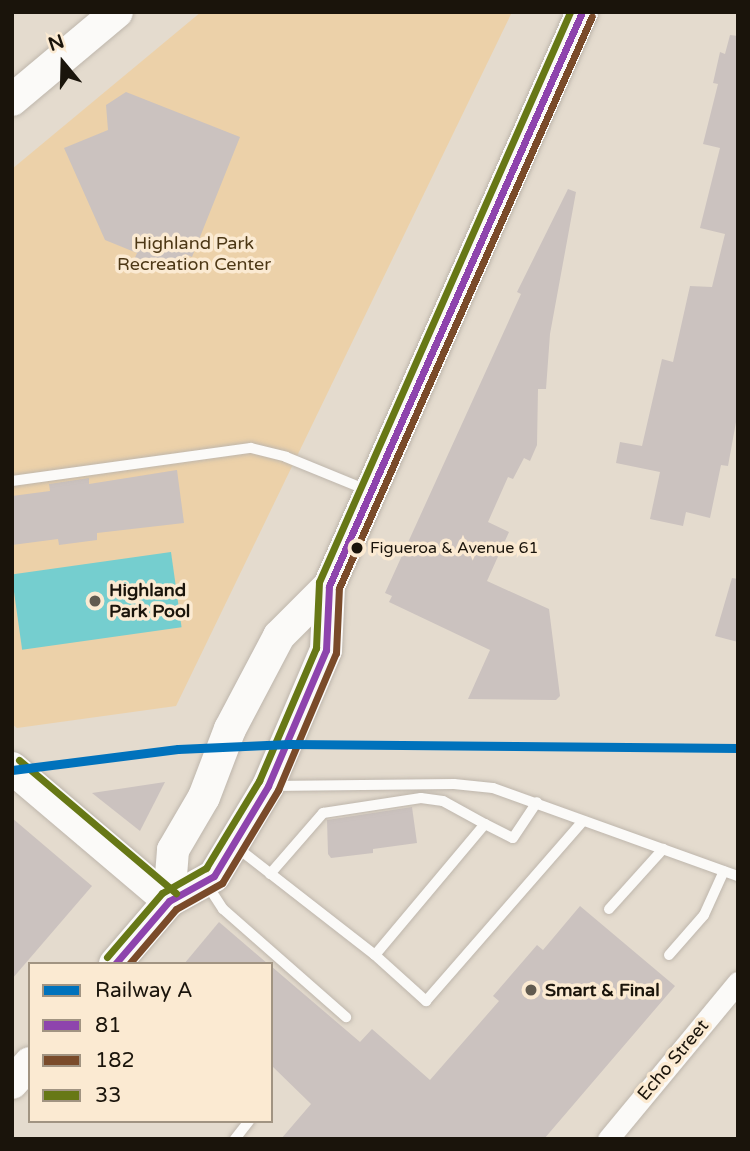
<!DOCTYPE html>
<html>
<head>
<meta charset="utf-8">
<style>
  body { margin:0 }
  #map { position:relative; width:750px; height:1151px; overflow:hidden; background:#e4dbce; font-family:"Varela Round",sans-serif }
  div>[style] { position:absolute }
  [style*='--x'] { left:calc(var(--x)*1px); top:calc(var(--y)*1px); width:calc(var(--w)*1px); rotate:calc(var(--a)*1deg) }
  .green>* { inset:0; background:#ecd1a9 }
  .water>* { inset:0; background:#75cecf; transform-origin:0 0 }
  .building>* { inset:0; background:#cbc2bf }
  .roads { filter:drop-shadow(0 0 2px #beb6ac) drop-shadow(0 0 2px #beb6ac) }
  .lane>* { height:10px; margin:-5px; padding:0 5px; transform-origin:5px; border-radius:5px; background:#fbfaf8 }
  .street>* { height:21px; margin:-10.5px; padding:0 10.5px; transform-origin:10.5px; border-radius:10.5px; background:#fbfaf8 }
  .secondary>* { height:32px; margin:-16px; padding:0 16px; transform-origin:16px; border-radius:16px; background:#fbfaf8 }
  .bus-1>* { height:7px; margin:-3.5px; padding:0 3.5px; transform-origin:3.5px; border-radius:3.5px; background:#8e44ad }
  .bus-2>* { height:7px; margin:-3.5px; padding:0 3.5px; transform-origin:3.5px; border-radius:3.5px; background:#7a4b2a }
  .bus-3>* { height:7px; margin:-3.5px; padding:0 3.5px; transform-origin:3.5px; border-radius:3.5px; background:#677816 }
  .rail-1>* { height:9px; margin:-4.5px; padding:0 4.5px; transform-origin:4.5px; border-radius:4.5px; background:#0072bc }
  .dots>* { width:19px; height:19px; translate:-50% -50%; box-sizing:border-box; border:4px solid #fbead2; border-radius:50% }
  span { translate:-50% -50%; white-space:nowrap; text-align:center; line-height:1.15; -webkit-text-stroke:7px #fbead2; paint-order:stroke }
  .bus-label { font-size:16px; color:#1a140b }
  .left { translate:0 -50%; text-align:left }
  .park-label { font-size:18px; color:#4d3816 }
  .poi-label { font-size:18px; color:#1a140b; font-weight:700 }
  .street-label { font-size:18px; color:#1a140b }
  .frame { position:absolute; inset:0; border:14px solid #1a140b; pointer-events:none }
  .legend { position:absolute; left:28px; top:962px; width:245px; height:161px; box-sizing:border-box; background:#fbead2; border:2px solid #a19482; margin:0; padding:9px 12px; list-style:none; font-size:21px; color:#1a140b }
  .legend li { display:flex; align-items:center; gap:14px; height:35px }
  .legend b { width:35px; border:2px solid #a19482 }
  .north { position:absolute; left:28px; top:28px; width:70px; height:70px; -webkit-text-stroke:5px #fbead2; paint-order:stroke; rotate:341deg; font-size:19px; font-weight:700; line-height:28px; text-align:center; color:#1a140b }
  .north::after { content:''; display:block; margin:auto; width:24px; height:32px; background:#1a140b; clip-path:polygon(50% 0,100% 100%,50% 72%,0 100%) }
</style>
</head>
<body>
<div id="map">
  <div class="green">
    <i style="clip-path:polygon(201px 12px,512px 12px,176px 706px,17px 728px,12px 724px,12px 169px)"></i>
  </div>
  <div class="water">
    <i style="left:171px;top:552px;width:76px;height:161px;rotate:82deg"></i>
  </div>
  <div class="building">
    <i style="clip-path:polygon(730px 35px,738px 36px,738px 411px,728px 466px,721px 465px,710px 518px,686px 512px,683px 526px,650px 519px,660px 472px,616px 463px,620px 442px,642px 446px,662px 359px,673px 362px,690px 286px,712px 287px,725px 234px,700px 228px,720px 148px,703px 144px,718px 84px,713px 83px,720px 52px,725px 54px)"></i>
    <i style="clip-path:polygon(126px 92px,240px 137px,192px 257px,185px 254px,179px 270px,159px 262px,155px 271px,133px 262px,137px 253px,105px 240px,64px 148px,108px 130px,106px 105px)"></i>
    <i style="clip-path:polygon(568px 189px,576px 192px,550px 334px,546px 389px,538px 389px,537px 445px,530px 461px,524px 458px,513px 479px,508px 477px,488px 522px,509px 532px,487px 581px,549px 609px,560px 696px,556px 700px,468px 699px,490px 650px,389px 602px,392px 596px,385px 593px,521px 294px,517px 292px)"></i>
    <i style="clip-path:polygon(177px 470px,184px 523px,97px 533px,97px 540px,59px 545px,58px 539px,12px 545px,12px 496px,50px 491px,49px 484px,89px 478px,89px 484px)"></i>
    <i style="clip-path:polygon(732px 578px,738px 579px,738px 642px,715px 636px)"></i>
    <i style="clip-path:polygon(165px 782px,140px 831px,92px 793px)"></i>
    <i style="clip-path:polygon(412px 807px,417px 843px,373px 849px,373px 853px,331px 858px,328px 854px,327px 820px)"></i>
    <i style="clip-path:polygon(12px 818px,92px 886px,12px 979px)"></i>
    <i style="clip-path:polygon(580px 906px,675px 986px,544px 1139px,281px 1139px,311px 1104px,271px 1065px,271px 966px,360px 1042px,372px 1029px,430px 1080px,499px 1001px,493px 996px,537px 945px,543px 950px)"></i>
    <i style="clip-path:polygon(219px 922px,268px 964px,184px 964px)"></i>
  </div>
  <div class="roads">
    <div class="lane">
      <i style="--x:12;--y:481;--w:241;--a:-7.9"></i>
      <i style="--x:251;--y:448;--w:36;--a:14"></i>
      <i style="--x:286;--y:457;--w:87;--a:22.2"></i>
      <i style="--x:271;--y:786;--w:183;--a:-0.6"></i>
      <i style="--x:454;--y:784;--w:39;--a:6"></i>
      <i style="--x:493;--y:788;--w:260;--a:19.8"></i>
      <i style="--x:235;--y:846;--w:177;--a:37.9"></i>
      <i style="--x:375;--y:955;--w:171;--a:-50"></i>
      <i style="--x:485;--y:824;--w:31;--a:27"></i>
      <i style="--x:513;--y:838;--w:43;--a:-56.3"></i>
      <i style="--x:270;--y:874;--w:81;--a:-49"></i>
      <i style="--x:323;--y:813;--w:99;--a:-8.7"></i>
      <i style="--x:421;--y:798;--w:22;--a:8"></i>
      <i style="--x:443;--y:801;--w:48;--a:28.7"></i>
      <i style="--x:206;--y:883;--w:31;--a:57"></i>
      <i style="--x:223;--y:909;--w:164;--a:41.3"></i>
      <i style="--x:609;--y:909;--w:81;--a:-48"></i>
      <i style="--x:375;--y:955;--w:69;--a:42"></i>
      <i style="--x:426;--y:1001;--w:239;--a:-48.9"></i>
      <i style="--x:669;--y:955;--w:53;--a:-48.8"></i>
      <i style="--x:704;--y:915;--w:48;--a:-65.6"></i>
      <i style="--x:235;--y:1139;--w:23;--a:-52"></i>
    </div>
    <div class="street">
      <i style="--x:608;--y:1139;--w:204;--a:-50.4"></i>
    </div>
    <div class="secondary">
      <i style="--x:12;--y:100;--w:137;--a:-40"></i>
      <i style="--x:12;--y:768;--w:206;--a:40.3"></i>
      <i style="--x:169;--y:901;--w:51;--a:-85.5"></i>
      <i style="--x:173;--y:850;--w:61;--a:-59.7"></i>
      <i style="--x:204;--y:797;--w:73;--a:-69.1"></i>
      <i style="--x:230;--y:729;--w:105;--a:-62.2"></i>
      <i style="--x:279;--y:636;--w:71;--a:-45"></i>
      <i style="--x:115;--y:964;--w:83;--a:-49.4"></i>
      <i style="--x:169;--y:901;--w:51;--a:-29.1"></i>
      <i style="--x:214;--y:876;--w:105;--a:-59"></i>
      <i style="--x:268;--y:786;--w:148;--a:-66.9"></i>
      <i style="--x:326;--y:650;--w:64;--a:-87.3"></i>
      <i style="--x:329;--y:586;--w:627;--a:-66.21"></i>
      <i style="--x:12;--y:1083;--w:27;--a:-48"></i>
    </div>
  </div>
  <div class="bus-1">
    <i style="--x:115;--y:964;--w:83;--a:-49.4"></i>
    <i style="--x:169;--y:901;--w:51;--a:-29.1"></i>
    <i style="--x:214;--y:876;--w:105;--a:-59"></i>
    <i style="--x:268;--y:786;--w:148;--a:-66.9"></i>
    <i style="--x:326;--y:650;--w:64;--a:-87.3"></i>
    <i style="--x:329;--y:586;--w:627;--a:-66.21"></i>
  </div>
  <div class="bus-2">
    <i style="--x:129;--y:964;--w:72;--a:-49.5"></i>
    <i style="--x:176;--y:909;--w:53;--a:-29.5"></i>
    <i style="--x:222;--y:883;--w:109;--a:-58.9"></i>
    <i style="--x:278;--y:790;--w:149;--a:-67.1"></i>
    <i style="--x:336;--y:653;--w:65;--a:-87.4"></i>
    <i style="--x:339;--y:588;--w:625;--a:-66.14"></i>
  </div>
  <div class="bus-3">
    <i style="--x:19;--y:760;--w:206;--a:40.3"></i>
    <i style="--x:107;--y:957;--w:84;--a:-49.3"></i>
    <i style="--x:162;--y:893;--w:51;--a:-29.6"></i>
    <i style="--x:206;--y:868;--w:102;--a:-58.7"></i>
    <i style="--x:259;--y:781;--w:145;--a:-66.8"></i>
    <i style="--x:316;--y:648;--w:66;--a:-87.4"></i>
    <i style="--x:319;--y:582;--w:623;--a:-66.23"></i>
  </div>
  <div class="rail-1">
    <i style="--x:12;--y:770;--w:167;--a:-7.2"></i>
    <i style="--x:178;--y:749;--w:111;--a:-2.6"></i>
    <i style="--x:289;--y:744;--w:449;--a:0.5"></i>
  </div>
  <div class="dots">
    <i style="left:357px;top:548px;background:#1a140b"></i>
    <i style="left:95px;top:601px;background:#615a4f"></i>
    <i style="left:531px;top:990px;background:#615a4f"></i>
  </div>
  <div class="bus-label">
    <span class="left" style="left:370px;top:548px">Figueroa &amp; Avenue 61</span>
  </div>
  <div class="park-label">
    <span style="left:194px;top:254px">Highland Park<br>Recreation Center</span>
  </div>
  <div class="poi-label">
    <span class="left" style="left:109px;top:601px">Highland<br>Park Pool</span>
    <span class="left" style="left:545px;top:990px">Smart &amp; Final</span>
  </div>
  <div class="street-label">
    <span style="left:673px;top:1060px;rotate:-50deg">Echo Street</span>
  </div>
  <div class="frame"></div>
  <ul class="legend">
  <li><b style="height:9px;background:#0072bc"></b>Railway A</li>
  <li><b style="height:9px;background:#8e44ad"></b>81</li>
  <li><b style="height:9px;background:#7a4b2a"></b>182</li>
  <li><b style="height:9px;background:#677816"></b>33</li>
  </ul>
  <div class="north">N</div>
</div>
</body>
</html>
